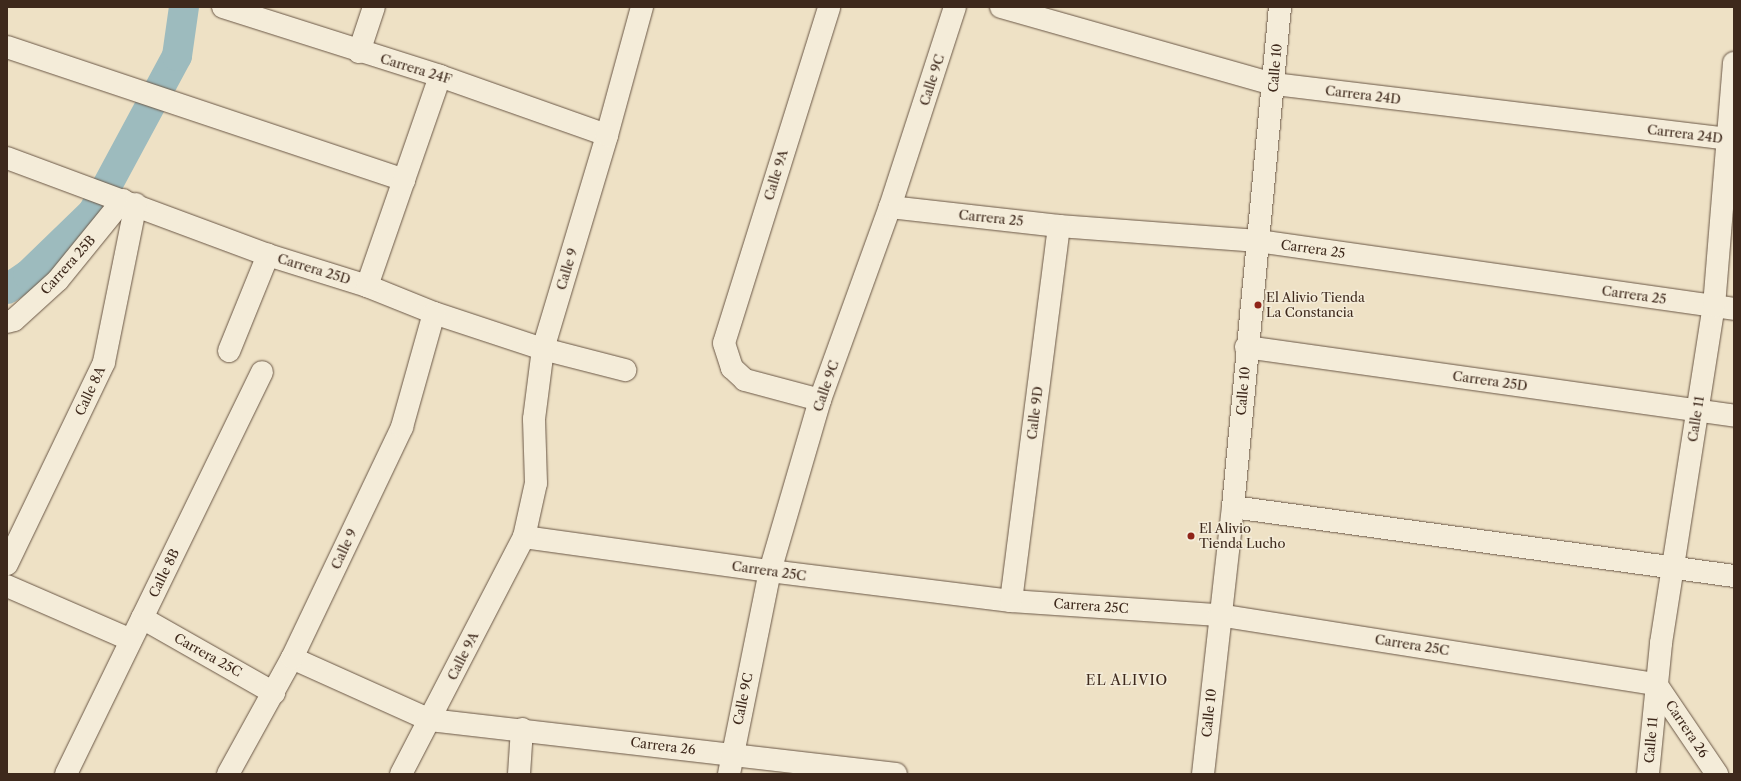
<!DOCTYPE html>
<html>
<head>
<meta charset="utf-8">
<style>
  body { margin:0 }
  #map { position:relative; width:1741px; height:781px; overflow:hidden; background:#eee1c5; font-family:"Libre Caslon Text",serif }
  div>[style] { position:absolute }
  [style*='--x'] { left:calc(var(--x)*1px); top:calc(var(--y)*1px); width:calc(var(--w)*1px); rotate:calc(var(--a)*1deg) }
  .canal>* { height:30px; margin:-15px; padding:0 15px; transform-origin:15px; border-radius:15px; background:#9dbbbe }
  .roads { filter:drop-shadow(0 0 1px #6a5746) drop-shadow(0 0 1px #6a5746) }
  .minor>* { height:22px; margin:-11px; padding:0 11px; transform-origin:11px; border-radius:11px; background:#f4ecd9 }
  .dots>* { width:11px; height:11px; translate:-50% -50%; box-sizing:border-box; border:2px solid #f4ecd9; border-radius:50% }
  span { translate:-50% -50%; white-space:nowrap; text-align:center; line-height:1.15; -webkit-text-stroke:3px #f4ecd9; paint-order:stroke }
  .street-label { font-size:13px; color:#3e291c }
  .poi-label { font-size:13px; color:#3e291c }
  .left { translate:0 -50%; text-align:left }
  .neighbourhood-label { font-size:14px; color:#3e291c; letter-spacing:1px }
  .frame { position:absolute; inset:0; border:8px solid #3e291c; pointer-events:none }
</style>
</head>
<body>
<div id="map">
  <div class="canal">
    <i style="--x:7;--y:289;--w:25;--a:-34"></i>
    <i style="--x:28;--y:275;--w:91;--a:-44.1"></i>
    <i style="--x:93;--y:212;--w:177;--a:-61.7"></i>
    <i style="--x:177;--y:56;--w:49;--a:-81.9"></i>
  </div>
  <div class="roads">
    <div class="minor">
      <i style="--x:223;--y:7;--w:228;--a:17.6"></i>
      <i style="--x:440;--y:76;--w:177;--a:19.5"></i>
      <i style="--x:1001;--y:7;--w:284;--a:15.8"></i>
      <i style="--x:1274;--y:84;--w:463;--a:6.9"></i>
      <i style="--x:7;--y:47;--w:419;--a:18.5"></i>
      <i style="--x:359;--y:52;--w:47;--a:-71.6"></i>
      <i style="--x:7;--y:158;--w:278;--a:20.4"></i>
      <i style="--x:268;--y:255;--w:104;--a:17.4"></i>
      <i style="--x:367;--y:286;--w:72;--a:21.9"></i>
      <i style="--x:434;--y:313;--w:115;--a:18.3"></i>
      <i style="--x:543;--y:349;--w:85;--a:14.4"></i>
      <i style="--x:890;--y:207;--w:170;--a:6.4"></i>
      <i style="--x:1059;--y:226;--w:200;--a:4.3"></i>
      <i style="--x:1258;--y:241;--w:481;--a:8.1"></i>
      <i style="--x:367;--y:286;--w:222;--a:-70.8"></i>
      <i style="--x:7;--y:322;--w:7;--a:-16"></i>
      <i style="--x:14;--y:320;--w:59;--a:-42.3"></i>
      <i style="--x:58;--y:280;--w:103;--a:-50.9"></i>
      <i style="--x:1246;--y:347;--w:493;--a:8"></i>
      <i style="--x:229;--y:351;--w:104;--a:-67.9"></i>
      <i style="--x:820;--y:400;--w:78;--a:-165.1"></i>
      <i style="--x:745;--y:380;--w:18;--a:-137"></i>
      <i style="--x:732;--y:368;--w:26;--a:-108"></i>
      <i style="--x:724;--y:343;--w:352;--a:-72.6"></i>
      <i style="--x:1233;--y:507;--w:506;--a:7.84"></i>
      <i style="--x:524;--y:537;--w:248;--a:7.9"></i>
      <i style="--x:770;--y:571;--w:243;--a:7.1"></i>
      <i style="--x:1011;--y:601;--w:208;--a:3.9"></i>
      <i style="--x:1219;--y:615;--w:442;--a:9"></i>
      <i style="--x:1656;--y:684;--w:109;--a:55.9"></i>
      <i style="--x:7;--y:564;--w:224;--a:-64.3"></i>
      <i style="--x:104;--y:362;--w:161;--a:-78.6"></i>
      <i style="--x:7;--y:586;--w:135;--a:23.5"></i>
      <i style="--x:1011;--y:601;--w:378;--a:-82.7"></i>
      <i style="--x:142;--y:618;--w:152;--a:29.6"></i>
      <i style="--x:292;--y:658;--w:151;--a:24.2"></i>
      <i style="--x:430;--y:720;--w:469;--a:6.6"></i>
      <i style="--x:66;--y:774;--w:447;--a:-64"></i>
      <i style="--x:228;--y:774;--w:132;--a:-61.1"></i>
      <i style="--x:292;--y:658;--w:256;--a:-64.5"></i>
      <i style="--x:402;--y:427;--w:118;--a:-74.3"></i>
      <i style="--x:401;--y:774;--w:267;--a:-62.6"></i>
      <i style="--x:524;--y:537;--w:55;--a:-77.5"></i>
      <i style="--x:536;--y:483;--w:64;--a:-91.8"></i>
      <i style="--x:534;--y:419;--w:71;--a:-82.7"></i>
      <i style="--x:543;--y:349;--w:223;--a:-73.3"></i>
      <i style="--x:607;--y:135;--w:133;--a:-74.7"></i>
      <i style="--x:519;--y:774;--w:45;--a:-86.2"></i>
      <i style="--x:729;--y:774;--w:207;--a:-78.6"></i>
      <i style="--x:770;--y:571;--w:178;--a:-73.7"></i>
      <i style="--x:820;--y:400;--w:205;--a:-70.1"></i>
      <i style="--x:890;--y:207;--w:210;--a:-72"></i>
      <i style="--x:1203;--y:774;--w:269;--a:-83.6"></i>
      <i style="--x:1233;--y:507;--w:502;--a:-84.63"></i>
      <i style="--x:1648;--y:774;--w:132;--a:-84.3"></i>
      <i style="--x:1661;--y:643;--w:341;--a:-81.1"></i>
      <i style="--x:1714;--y:306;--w:244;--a:-85.3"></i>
    </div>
  </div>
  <div class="dots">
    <i style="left:1258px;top:305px;background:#8f2418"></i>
    <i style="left:1191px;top:536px;background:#8f2418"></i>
  </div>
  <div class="street-label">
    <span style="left:1275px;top:68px;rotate:-85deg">Calle 10</span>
    <span style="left:416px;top:69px;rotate:17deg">Carrera 24F</span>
    <span style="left:932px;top:80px;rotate:-72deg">Calle 9C</span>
    <span style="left:1363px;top:95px;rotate:7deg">Carrera 24D</span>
    <span style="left:1685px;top:134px;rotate:7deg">Carrera 24D</span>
    <span style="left:776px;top:175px;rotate:-73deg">Calle 9A</span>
    <span style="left:991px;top:218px;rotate:6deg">Carrera 25</span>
    <span style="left:1313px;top:249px;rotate:8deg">Carrera 25</span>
    <span style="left:68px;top:265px;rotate:-48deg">Carrera 25B</span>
    <span style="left:314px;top:269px;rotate:17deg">Carrera 25D</span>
    <span style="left:567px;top:269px;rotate:-73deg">Calle 9</span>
    <span style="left:1634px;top:295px;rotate:8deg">Carrera 25</span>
    <span style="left:1490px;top:381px;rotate:8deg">Carrera 25D</span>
    <span style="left:826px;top:386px;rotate:-71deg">Calle 9C</span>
    <span style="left:90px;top:391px;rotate:-65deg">Calle 8A</span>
    <span style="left:1243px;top:391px;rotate:-85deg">Calle 10</span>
    <span style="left:1035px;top:413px;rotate:-83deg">Calle 9D</span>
    <span style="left:1696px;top:419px;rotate:-81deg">Calle 11</span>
    <span style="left:344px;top:549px;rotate:-65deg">Calle 9</span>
    <span style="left:769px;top:571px;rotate:8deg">Carrera 25C</span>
    <span style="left:164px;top:573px;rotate:-64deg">Calle 8B</span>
    <span style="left:1091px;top:606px;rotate:4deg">Carrera 25C</span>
    <span style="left:1412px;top:645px;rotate:9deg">Carrera 25C</span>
    <span style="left:208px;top:655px;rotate:29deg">Carrera 25C</span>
    <span style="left:463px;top:656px;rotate:-63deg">Calle 9A</span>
    <span style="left:743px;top:699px;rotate:-78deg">Calle 9C</span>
    <span style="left:1209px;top:713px;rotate:-84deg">Calle 10</span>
    <span style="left:1687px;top:729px;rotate:56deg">Carrera 26</span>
    <span style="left:1651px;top:740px;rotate:-85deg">Calle 11</span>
    <span style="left:663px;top:746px;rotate:7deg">Carrera 26</span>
  </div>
  <div class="poi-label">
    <span class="left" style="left:1266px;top:305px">El Alivio Tienda<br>La Constancia</span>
    <span class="left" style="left:1199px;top:536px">El Alivio<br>Tienda Lucho</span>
  </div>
  <div class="neighbourhood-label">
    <span style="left:1127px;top:680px">EL ALIVIO</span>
  </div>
  <div class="frame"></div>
</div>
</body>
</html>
